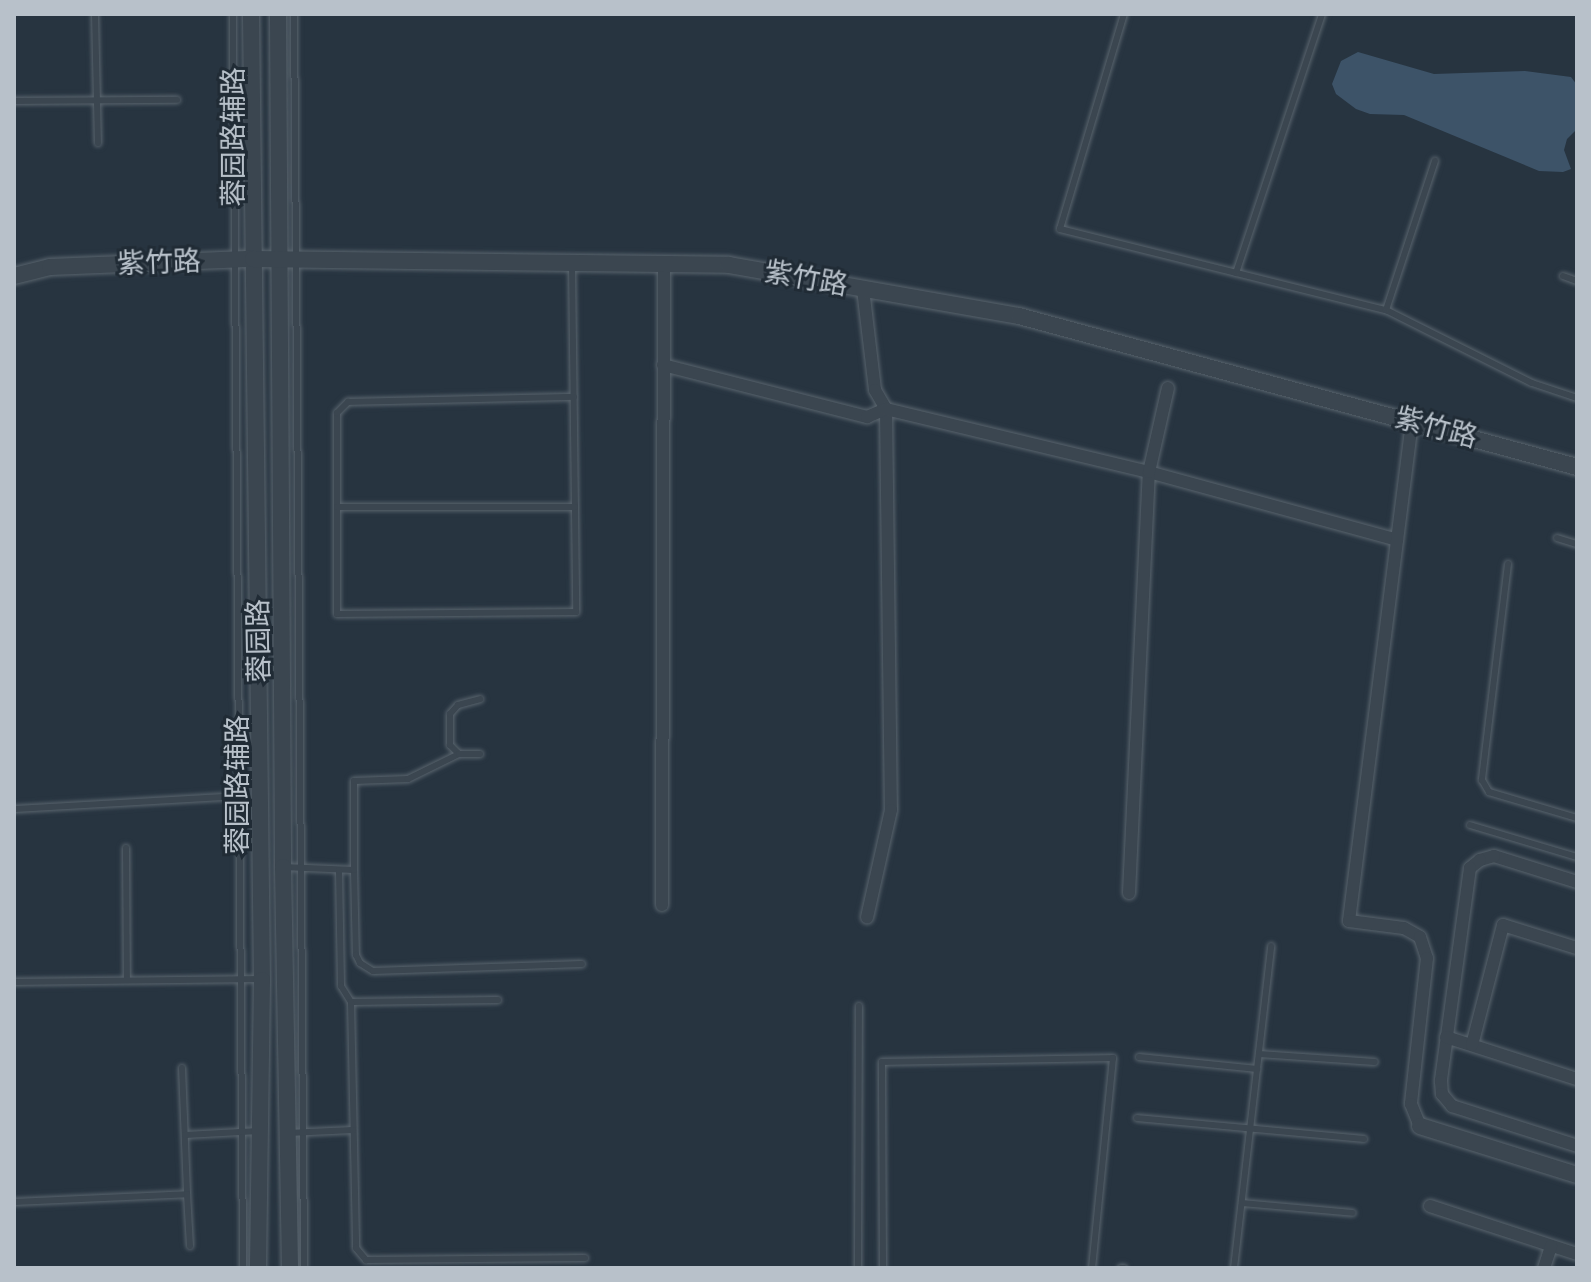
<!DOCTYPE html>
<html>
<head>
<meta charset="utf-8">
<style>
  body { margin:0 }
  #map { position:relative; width:1591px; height:1282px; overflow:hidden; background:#273440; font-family:"Nunito Sans","Noto Sans SC",sans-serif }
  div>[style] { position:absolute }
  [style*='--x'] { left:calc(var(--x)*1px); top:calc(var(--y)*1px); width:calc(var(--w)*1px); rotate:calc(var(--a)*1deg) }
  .water>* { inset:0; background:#3d5368 }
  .roads { filter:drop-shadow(0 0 2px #59646d) drop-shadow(0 0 2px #59646d) }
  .service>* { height:6px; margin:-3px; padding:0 3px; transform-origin:3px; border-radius:3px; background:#3b4650 }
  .minor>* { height:12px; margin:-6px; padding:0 6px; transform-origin:6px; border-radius:6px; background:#3b4650 }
  .tertiary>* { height:16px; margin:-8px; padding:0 8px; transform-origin:8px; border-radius:8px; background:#3b4650 }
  span { translate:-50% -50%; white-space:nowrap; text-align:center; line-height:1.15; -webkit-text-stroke:6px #202b35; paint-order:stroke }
  .street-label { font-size:28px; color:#b8c1ca }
  .frame { position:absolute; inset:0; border:16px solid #b8c1ca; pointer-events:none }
</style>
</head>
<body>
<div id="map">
  <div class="water">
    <i style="clip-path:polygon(1358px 52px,1434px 74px,1525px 71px,1571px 77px,1577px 85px,1577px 129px,1567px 139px,1564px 150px,1571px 169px,1563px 172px,1539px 171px,1404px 115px,1370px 114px,1356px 109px,1336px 94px,1332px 84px,1341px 61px)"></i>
  </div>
  <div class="roads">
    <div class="service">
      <i style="--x:95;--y:14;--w:129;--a:88.7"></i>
      <i style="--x:233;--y:14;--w:1254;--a:89.54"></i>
      <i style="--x:294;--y:14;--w:1254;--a:89.54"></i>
      <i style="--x:1124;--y:14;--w:224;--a:106.6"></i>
      <i style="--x:1060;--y:229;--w:336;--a:14"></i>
      <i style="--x:1386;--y:310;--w:163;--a:26.6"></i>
      <i style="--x:1532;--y:383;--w:47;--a:18.4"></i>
      <i style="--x:14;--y:101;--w:163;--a:-0.4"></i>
      <i style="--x:572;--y:264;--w:348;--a:89.3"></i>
      <i style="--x:576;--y:612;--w:239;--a:179.5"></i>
      <i style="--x:337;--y:614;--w:201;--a:-90"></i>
      <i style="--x:337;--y:413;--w:16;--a:-45"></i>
      <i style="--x:348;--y:402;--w:226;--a:-1.3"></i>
      <i style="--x:1236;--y:273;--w:273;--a:-71.6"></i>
      <i style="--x:1563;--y:276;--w:15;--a:20"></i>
      <i style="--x:1386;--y:310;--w:157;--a:-71.8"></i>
      <i style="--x:337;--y:507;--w:238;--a:0"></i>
      <i style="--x:1557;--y:538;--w:21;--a:17"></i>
      <i style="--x:1508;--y:564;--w:218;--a:96.9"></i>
      <i style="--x:1482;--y:780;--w:14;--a:60"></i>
      <i style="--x:1489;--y:792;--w:92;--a:16.5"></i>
      <i style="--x:459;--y:754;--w:13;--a:-135"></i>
      <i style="--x:450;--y:745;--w:31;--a:-90"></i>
      <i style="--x:450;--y:714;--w:12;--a:-48"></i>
      <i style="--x:458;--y:705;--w:23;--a:-15"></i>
      <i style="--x:14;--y:809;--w:224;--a:-3.3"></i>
      <i style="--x:1470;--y:825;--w:112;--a:16.7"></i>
      <i style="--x:126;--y:848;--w:132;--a:89.6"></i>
      <i style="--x:283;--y:867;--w:71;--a:2.4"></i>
      <i style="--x:354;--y:870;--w:85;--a:88.7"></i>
      <i style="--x:356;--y:955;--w:9;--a:63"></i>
      <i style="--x:360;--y:963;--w:15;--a:32"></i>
      <i style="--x:373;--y:971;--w:209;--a:-1.9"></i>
      <i style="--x:339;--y:870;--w:116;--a:89"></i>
      <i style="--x:341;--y:986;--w:19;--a:58"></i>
      <i style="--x:351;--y:1002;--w:147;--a:-0.8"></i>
      <i style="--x:354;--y:870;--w:89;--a:-90"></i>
      <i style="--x:354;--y:781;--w:54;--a:-2.1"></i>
      <i style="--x:408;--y:779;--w:57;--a:-26.1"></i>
      <i style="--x:459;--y:754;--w:21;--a:0"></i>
      <i style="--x:14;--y:982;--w:245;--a:-0.7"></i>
      <i style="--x:351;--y:1002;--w:246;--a:88.8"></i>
      <i style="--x:356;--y:1248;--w:16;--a:50"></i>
      <i style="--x:366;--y:1260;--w:219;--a:-0.5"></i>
      <i style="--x:1259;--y:1054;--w:116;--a:3.9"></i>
      <i style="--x:1139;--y:1057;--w:119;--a:5.8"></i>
      <i style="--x:182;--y:1068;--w:126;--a:87.7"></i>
      <i style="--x:1137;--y:1118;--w:228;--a:5.3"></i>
      <i style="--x:288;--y:1133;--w:65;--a:-2.6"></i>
      <i style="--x:185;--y:1135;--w:74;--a:-3.1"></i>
      <i style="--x:14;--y:1202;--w:173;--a:-2.6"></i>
      <i style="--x:187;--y:1194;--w:52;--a:86.7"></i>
      <i style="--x:1242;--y:1203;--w:111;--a:5.1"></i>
      <i style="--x:858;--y:1268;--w:262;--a:-89.8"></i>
      <i style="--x:883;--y:1268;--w:206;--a:-90.3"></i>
      <i style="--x:882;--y:1062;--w:231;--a:-1"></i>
      <i style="--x:1113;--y:1058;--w:211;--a:95.7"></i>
      <i style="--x:1121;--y:1268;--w:3;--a:0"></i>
      <i style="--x:1234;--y:1268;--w:324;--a:-83.4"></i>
    </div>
    <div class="minor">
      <i style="--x:863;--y:289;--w:102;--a:83.2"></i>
      <i style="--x:875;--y:390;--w:22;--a:60"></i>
      <i style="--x:886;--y:409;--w:401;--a:89.3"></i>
      <i style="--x:891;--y:810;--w:110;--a:102.6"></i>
      <i style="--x:663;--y:365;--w:211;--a:14.3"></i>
      <i style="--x:867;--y:417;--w:21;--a:-23"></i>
      <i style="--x:886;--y:409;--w:270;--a:13.5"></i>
      <i style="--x:1149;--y:472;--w:257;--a:15.3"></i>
      <i style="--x:1412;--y:422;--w:503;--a:97.2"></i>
      <i style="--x:1349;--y:921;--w:55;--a:7.3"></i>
      <i style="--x:1404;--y:928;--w:18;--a:29"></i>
      <i style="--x:1420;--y:937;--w:22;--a:72"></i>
      <i style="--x:1427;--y:958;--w:147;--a:96.3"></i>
      <i style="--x:1411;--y:1104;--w:24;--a:68"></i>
      <i style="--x:1577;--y:882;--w:87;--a:-162.6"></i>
      <i style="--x:1494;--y:856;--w:15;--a:164"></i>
      <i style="--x:1480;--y:860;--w:13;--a:141"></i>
      <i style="--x:1470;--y:868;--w:215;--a:97.8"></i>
      <i style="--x:1441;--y:1081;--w:13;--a:86"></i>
      <i style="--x:1442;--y:1094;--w:16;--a:50"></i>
      <i style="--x:1452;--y:1106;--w:131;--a:17.7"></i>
      <i style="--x:1129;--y:893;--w:421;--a:-87.3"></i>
      <i style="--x:1149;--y:472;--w:86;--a:-77.3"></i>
      <i style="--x:662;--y:905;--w:640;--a:-89.82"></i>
      <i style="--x:1446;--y:1037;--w:138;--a:17.8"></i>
      <i style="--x:1472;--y:1045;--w:124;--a:-75.5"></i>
      <i style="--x:1503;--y:925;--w:77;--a:17.3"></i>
      <i style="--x:1430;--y:1206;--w:155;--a:18.1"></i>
      <i style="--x:1544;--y:1268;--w:23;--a:-72"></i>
    </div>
    <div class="tertiary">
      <i style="--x:251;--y:14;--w:966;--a:89.35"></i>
      <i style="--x:262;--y:980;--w:288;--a:90.8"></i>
      <i style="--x:278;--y:14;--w:853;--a:89.66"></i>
      <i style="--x:283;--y:867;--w:401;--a:89"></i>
      <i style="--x:14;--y:276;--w:37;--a:-14"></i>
      <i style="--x:50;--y:267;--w:203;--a:-2.3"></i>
      <i style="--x:253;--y:259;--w:476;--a:0.7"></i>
      <i style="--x:729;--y:265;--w:294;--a:10"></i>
      <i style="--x:1019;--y:316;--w:578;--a:15.14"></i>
      <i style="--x:1420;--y:1126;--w:164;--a:17.3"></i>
    </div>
  </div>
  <div class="street-label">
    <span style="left:234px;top:137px;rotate:-90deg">蓉园路辅路</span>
    <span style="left:159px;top:263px;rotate:-2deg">紫竹路</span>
    <span style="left:806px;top:279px;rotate:10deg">紫竹路</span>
    <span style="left:1436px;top:428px;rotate:15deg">紫竹路</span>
    <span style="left:259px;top:641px;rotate:-91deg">蓉园路</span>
    <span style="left:238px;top:785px;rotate:-90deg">蓉园路辅路</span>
  </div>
  <div class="frame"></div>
</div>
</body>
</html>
